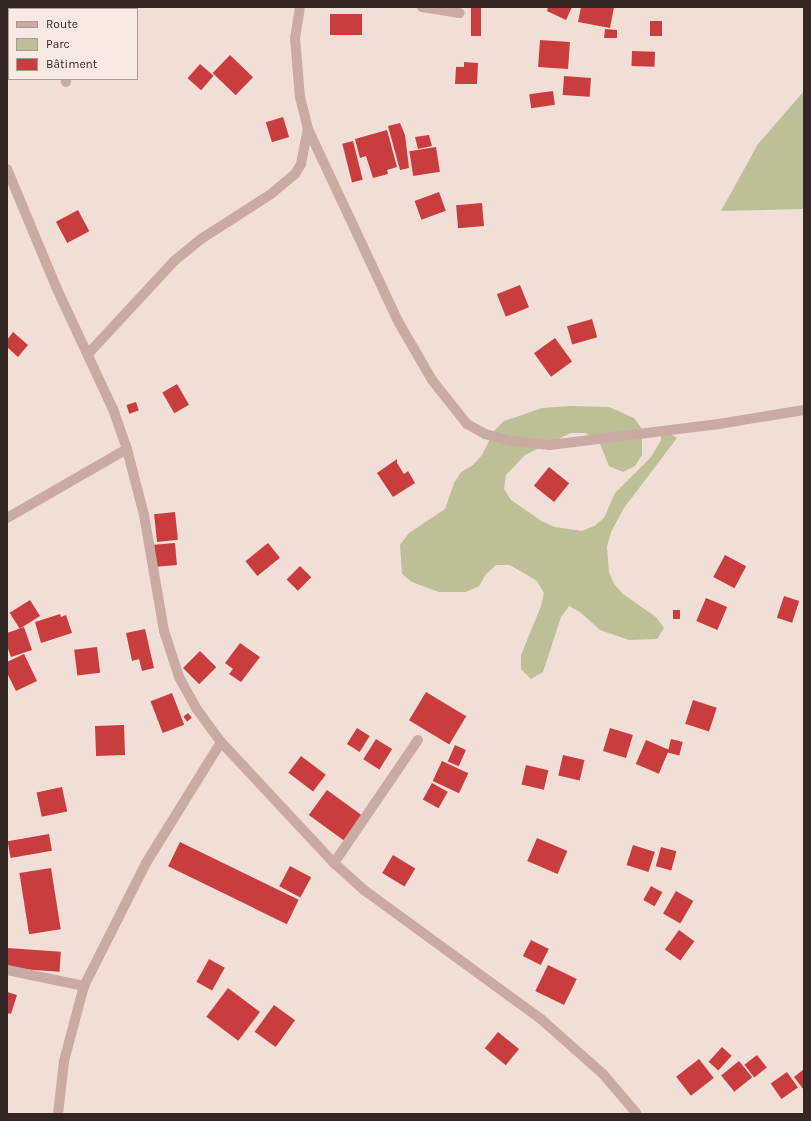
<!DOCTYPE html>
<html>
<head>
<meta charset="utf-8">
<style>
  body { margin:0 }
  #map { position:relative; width:811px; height:1121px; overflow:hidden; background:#f1ded7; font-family:Karla,sans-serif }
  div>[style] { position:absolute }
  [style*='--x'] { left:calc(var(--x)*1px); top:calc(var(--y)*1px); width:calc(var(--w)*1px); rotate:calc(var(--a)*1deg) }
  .green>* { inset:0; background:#bdc097 }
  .building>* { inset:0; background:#c93d3f; transform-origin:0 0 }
  .minor>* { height:10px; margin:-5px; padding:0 5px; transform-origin:5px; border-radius:5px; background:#c9aba3 }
  .tertiary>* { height:10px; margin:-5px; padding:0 5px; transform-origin:5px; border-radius:5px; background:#c9aba3 }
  span { translate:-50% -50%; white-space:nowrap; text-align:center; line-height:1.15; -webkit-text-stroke:4px #f9e9e3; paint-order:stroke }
  .frame { position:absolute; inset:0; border:8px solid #342625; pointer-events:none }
  .legend { position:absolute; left:8px; top:8px; width:130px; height:72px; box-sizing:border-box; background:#f9e9e3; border:1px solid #aa9b97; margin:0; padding:5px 7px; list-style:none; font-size:12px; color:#342625 }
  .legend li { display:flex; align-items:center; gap:8px; height:20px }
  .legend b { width:20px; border:1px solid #aa9b97 }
</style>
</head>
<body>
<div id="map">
  <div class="green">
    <i style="clip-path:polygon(804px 91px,804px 209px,721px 211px,758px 144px)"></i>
    <i style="clip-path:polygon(569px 406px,609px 407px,634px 418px,642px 429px,642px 455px,635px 466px,623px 472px,609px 466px,598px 439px,585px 433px,571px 433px,525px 455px,506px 475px,504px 489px,511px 500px,543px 522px,555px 527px,582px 531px,594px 526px,604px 518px,615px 493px,651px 457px,661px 440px,661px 436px,667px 432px,677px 438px,624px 508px,611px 532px,607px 547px,609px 572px,614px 584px,623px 594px,656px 617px,664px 628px,657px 639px,629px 640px,600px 630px,580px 612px,569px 606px,561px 617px,543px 672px,531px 679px,521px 669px,521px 655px,541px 606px,544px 593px,537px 581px,510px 565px,496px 565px,486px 574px,479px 586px,466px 592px,439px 592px,412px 582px,402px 574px,400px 545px,409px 533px,445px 509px,454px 483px,461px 472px,473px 465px,482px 455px,494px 431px,504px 421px,542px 408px)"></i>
  </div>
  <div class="building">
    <i style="left:471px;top:7px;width:10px;height:29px"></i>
    <i style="clip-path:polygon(548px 7px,572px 7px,566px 20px,547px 11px)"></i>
    <i style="clip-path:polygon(581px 7px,614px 7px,610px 28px,578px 22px)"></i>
    <i style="left:330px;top:14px;width:32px;height:21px"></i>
    <i style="left:650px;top:21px;width:12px;height:15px"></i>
    <i style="clip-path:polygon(605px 29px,617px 30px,617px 38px,604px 38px)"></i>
    <i style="left:540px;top:40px;width:30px;height:27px;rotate:4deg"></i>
    <i style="left:632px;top:51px;width:23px;height:15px;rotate:2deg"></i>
    <i style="left:230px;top:55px;width:32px;height:25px;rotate:44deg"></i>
    <i style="clip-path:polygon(464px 62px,478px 63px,477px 84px,455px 84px,456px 67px,464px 67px)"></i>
    <i style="left:200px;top:64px;width:18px;height:19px;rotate:41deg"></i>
    <i style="left:564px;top:76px;width:27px;height:19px;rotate:4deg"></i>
    <i style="left:553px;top:91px;width:14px;height:24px;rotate:82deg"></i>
    <i style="left:283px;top:117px;width:21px;height:18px;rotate:73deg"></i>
    <i style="clip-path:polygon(400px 123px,405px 135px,409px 168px,400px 170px,388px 126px)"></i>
    <i style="clip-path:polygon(387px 130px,397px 167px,387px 170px,388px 174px,373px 178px,366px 156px,360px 158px,355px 139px)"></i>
    <i style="clip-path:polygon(429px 135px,432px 146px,418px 149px,415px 137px)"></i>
    <i style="left:353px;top:141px;width:40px;height:11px;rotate:76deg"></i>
    <i style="left:436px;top:147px;width:25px;height:27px;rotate:81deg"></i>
    <i style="left:439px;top:192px;width:20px;height:26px;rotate:70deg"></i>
    <i style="left:482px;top:203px;width:23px;height:26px;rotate:85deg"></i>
    <i style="left:78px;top:210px;width:24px;height:25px;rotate:62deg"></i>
    <i style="left:520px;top:285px;width:24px;height:25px;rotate:68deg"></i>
    <i style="left:592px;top:319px;width:19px;height:26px;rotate:74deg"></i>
    <i style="clip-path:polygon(13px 332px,28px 345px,18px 357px,7px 347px,7px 340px)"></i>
    <i style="left:555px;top:338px;width:29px;height:26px;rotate:54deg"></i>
    <i style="left:177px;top:384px;width:24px;height:17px;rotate:60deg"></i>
    <i style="left:136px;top:402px;width:9px;height:10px;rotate:72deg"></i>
    <i style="clip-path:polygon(397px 459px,397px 463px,404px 474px,408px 471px,415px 483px,393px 497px,377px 473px)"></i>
    <i style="left:549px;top:467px;width:26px;height:24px;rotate:39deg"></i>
    <i style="left:175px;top:512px;width:28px;height:21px;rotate:84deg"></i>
    <i style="left:175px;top:543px;width:22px;height:21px;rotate:85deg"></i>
    <i style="left:268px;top:543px;width:19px;height:29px;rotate:51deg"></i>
    <i style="left:725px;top:555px;width:24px;height:25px;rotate:28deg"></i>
    <i style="left:300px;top:566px;width:16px;height:19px;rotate:45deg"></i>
    <i style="left:784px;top:596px;width:16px;height:23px;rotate:18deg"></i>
    <i style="left:706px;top:598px;width:23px;height:25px;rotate:23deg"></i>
    <i style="left:30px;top:600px;width:19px;height:24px;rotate:58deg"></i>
    <i style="left:673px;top:610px;width:7px;height:9px"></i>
    <i style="clip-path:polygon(60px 614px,61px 617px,66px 615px,72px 633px,41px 643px,35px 622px)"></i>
    <i style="clip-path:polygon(24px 627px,32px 650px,11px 657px,7px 646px,7px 633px)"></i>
    <i style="clip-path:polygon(145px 629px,154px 668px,142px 671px,139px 659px,132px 661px,126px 633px)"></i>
    <i style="clip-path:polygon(240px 643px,260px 657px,241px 682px,229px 674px,233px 669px,225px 663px)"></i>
    <i style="left:97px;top:647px;width:26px;height:23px;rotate:83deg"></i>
    <i style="left:200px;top:651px;width:23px;height:24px;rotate:45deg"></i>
    <i style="clip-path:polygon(24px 654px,37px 681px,16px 691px,7px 673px,7px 662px)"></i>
    <i style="left:426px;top:692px;width:47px;height:33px;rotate:31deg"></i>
    <i style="left:172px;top:693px;width:34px;height:23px;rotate:69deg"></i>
    <i style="left:693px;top:700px;width:25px;height:25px;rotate:18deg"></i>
    <i style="left:188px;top:713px;width:6px;height:6px;rotate:51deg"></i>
    <i style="left:124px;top:725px;width:30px;height:29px;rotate:88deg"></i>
    <i style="left:357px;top:728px;width:15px;height:19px;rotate:32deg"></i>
    <i style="left:610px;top:728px;width:24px;height:24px;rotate:17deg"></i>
    <i style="left:376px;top:739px;width:19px;height:24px;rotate:32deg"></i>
    <i style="left:671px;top:739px;width:12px;height:14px;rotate:14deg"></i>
    <i style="left:646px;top:740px;width:25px;height:26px;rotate:23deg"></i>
    <i style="left:455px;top:745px;width:12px;height:18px;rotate:24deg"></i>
    <i style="left:563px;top:755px;width:22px;height:21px;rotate:13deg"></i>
    <i style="left:301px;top:756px;width:31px;height:21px;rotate:37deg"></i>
    <i style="left:442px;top:761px;width:29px;height:22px;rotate:25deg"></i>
    <i style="left:526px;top:765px;width:23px;height:20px;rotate:13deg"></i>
    <i style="left:432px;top:783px;width:18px;height:19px;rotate:29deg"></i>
    <i style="left:62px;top:787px;width:25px;height:26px;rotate:78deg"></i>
    <i style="left:327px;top:790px;width:43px;height:31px;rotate:36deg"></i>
    <i style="left:49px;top:834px;width:17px;height:42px;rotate:80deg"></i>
    <i style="left:537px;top:838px;width:33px;height:25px;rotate:23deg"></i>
    <i style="left:180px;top:842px;width:132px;height:27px;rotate:26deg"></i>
    <i style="left:633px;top:845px;width:23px;height:21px;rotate:18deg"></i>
    <i style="left:661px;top:847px;width:16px;height:20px;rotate:15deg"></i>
    <i style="left:393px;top:855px;width:26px;height:21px;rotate:31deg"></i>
    <i style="left:290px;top:866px;width:24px;height:23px;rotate:28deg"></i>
    <i style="left:51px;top:868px;width:62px;height:32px;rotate:81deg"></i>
    <i style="left:651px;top:886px;width:13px;height:16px;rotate:29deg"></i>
    <i style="left:676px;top:891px;width:20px;height:26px;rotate:30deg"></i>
    <i style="left:679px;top:930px;width:19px;height:24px;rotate:36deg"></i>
    <i style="left:531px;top:940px;width:20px;height:18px;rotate:27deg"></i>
    <i style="left:7px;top:948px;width:54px;height:20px;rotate:4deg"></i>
    <i style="left:209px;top:959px;width:18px;height:26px;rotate:29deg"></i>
    <i style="left:548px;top:965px;width:32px;height:29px;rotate:26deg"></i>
    <i style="left:228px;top:988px;width:40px;height:36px;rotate:37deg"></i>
    <i style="clip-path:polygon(7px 992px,17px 995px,11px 1014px,7px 1013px)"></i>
    <i style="left:274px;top:1005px;width:26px;height:33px;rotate:36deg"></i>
    <i style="left:498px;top:1032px;width:27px;height:21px;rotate:39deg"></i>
    <i style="left:722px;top:1047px;width:13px;height:20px;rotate:42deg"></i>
    <i style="left:757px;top:1055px;width:16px;height:16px;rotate:52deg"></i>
    <i style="left:699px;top:1059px;width:24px;height:29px;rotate:52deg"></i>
    <i style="left:739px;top:1061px;width:21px;height:23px;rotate:51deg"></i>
    <i style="clip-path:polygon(804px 1069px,804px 1090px,794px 1077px)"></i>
    <i style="left:787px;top:1072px;width:19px;height:20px;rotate:55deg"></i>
  </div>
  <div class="minor">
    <i style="--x:52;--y:7;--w:2;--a:90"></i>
    <i style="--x:300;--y:7;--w:31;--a:99"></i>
    <i style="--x:295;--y:38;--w:59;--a:85.2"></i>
    <i style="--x:300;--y:97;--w:33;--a:76"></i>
    <i style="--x:308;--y:129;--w:214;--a:64.9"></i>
    <i style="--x:399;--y:323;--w:66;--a:59.9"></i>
    <i style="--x:432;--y:380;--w:56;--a:51.5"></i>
    <i style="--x:467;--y:424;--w:21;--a:29"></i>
    <i style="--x:485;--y:434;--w:28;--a:15"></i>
    <i style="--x:512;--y:441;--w:38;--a:6"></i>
    <i style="--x:550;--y:445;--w:170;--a:-7.1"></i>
    <i style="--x:719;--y:424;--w:86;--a:-9.4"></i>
    <i style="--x:422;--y:7;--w:38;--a:9"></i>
    <i style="--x:66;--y:79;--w:3;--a:90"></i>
    <i style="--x:88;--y:354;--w:127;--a:-47.2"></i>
    <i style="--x:174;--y:261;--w:35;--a:-39"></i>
    <i style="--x:201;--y:239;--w:83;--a:-32.7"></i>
    <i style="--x:271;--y:194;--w:31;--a:-40"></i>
    <i style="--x:295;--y:174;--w:12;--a:-59"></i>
    <i style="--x:301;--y:164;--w:36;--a:-79"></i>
    <i style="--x:7;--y:518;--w:138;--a:-29.9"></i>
    <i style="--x:334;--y:863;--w:149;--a:-55.7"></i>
    <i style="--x:7;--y:970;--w:79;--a:11.7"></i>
    <i style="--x:58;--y:1114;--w:53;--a:-83.5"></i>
    <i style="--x:64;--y:1061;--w:78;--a:-75.1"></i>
    <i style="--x:84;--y:986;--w:138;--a:-63.2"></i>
    <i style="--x:146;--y:863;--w:142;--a:-58.2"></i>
  </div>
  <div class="tertiary">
    <i style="--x:7;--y:169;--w:128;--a:67.4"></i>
    <i style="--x:56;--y:287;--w:135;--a:65"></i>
    <i style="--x:113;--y:409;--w:42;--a:70.7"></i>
    <i style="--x:127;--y:449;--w:68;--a:75.6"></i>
    <i style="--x:144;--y:515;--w:118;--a:80.2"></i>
    <i style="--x:164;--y:631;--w:48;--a:71.9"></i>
    <i style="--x:179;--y:677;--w:35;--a:61"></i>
    <i style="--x:196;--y:708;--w:42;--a:53.7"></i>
    <i style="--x:221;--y:742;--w:166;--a:47"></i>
    <i style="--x:334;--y:863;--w:40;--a:42"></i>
    <i style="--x:364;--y:890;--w:220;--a:36.1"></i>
    <i style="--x:542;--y:1020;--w:81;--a:41.5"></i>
    <i style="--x:603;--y:1074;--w:52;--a:49.6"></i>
  </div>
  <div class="frame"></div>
  <ul class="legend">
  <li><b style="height:5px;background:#c9aba3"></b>Route</li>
  <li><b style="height:11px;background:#bdc097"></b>Parc</li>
  <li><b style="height:11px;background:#c93d3f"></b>Bâtiment</li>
  </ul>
</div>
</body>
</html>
